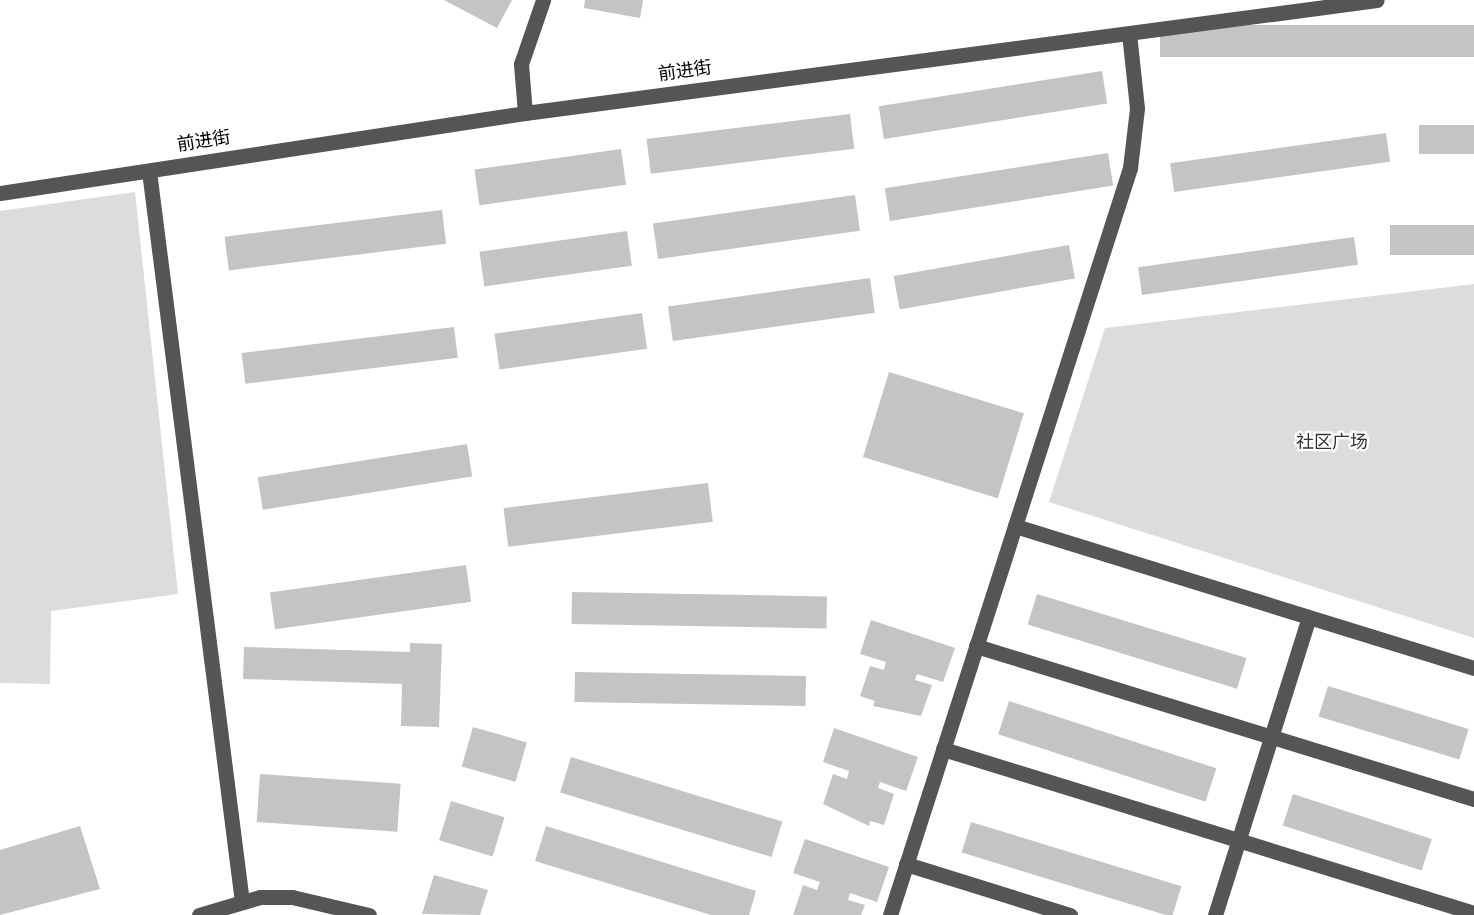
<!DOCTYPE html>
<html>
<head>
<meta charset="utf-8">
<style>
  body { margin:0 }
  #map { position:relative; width:1474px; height:915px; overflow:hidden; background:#fff; font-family:"Source Sans 3","Noto Sans SC",sans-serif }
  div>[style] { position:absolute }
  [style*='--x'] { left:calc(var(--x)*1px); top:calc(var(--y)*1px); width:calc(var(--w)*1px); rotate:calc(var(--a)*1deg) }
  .green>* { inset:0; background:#dcdcdc }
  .building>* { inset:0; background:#c4c4c4; transform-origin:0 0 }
  .minor>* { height:15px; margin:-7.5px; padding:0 7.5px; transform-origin:7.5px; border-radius:7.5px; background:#555 }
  span { translate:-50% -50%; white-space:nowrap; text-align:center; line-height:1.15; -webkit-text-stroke:4.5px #fff; paint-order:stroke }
  .street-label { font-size:18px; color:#000 }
  .park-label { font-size:18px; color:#333 }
</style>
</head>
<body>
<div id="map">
  <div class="green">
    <i style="clip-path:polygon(135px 192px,178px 594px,51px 611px,50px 684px,0 683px,0 211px)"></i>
    <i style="clip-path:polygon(1474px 284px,1474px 638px,1049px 502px,1105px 328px)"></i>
  </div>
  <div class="building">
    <i style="clip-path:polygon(444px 0,512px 0,497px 28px)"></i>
    <i style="clip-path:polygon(585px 0,643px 0,640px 18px,584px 8px)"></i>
    <i style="left:1474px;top:25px;width:32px;height:314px;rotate:90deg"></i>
    <i style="left:1102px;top:71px;width:33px;height:226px;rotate:81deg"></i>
    <i style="left:850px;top:114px;width:35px;height:205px;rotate:83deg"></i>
    <i style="left:1474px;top:125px;width:29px;height:55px;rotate:90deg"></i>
    <i style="left:1386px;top:133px;width:29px;height:218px;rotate:82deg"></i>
    <i style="left:621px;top:149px;width:36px;height:148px;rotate:82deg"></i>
    <i style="left:1108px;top:153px;width:33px;height:226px;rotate:81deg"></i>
    <i style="left:855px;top:195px;width:36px;height:204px;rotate:82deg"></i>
    <i style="left:442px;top:210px;width:34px;height:219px;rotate:83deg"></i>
    <i style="left:1474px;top:225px;width:30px;height:84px;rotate:90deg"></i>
    <i style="left:627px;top:231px;width:35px;height:149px;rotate:82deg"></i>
    <i style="left:1354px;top:237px;width:28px;height:218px;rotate:82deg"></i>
    <i style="left:1069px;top:245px;width:34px;height:178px;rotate:80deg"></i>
    <i style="left:870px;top:278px;width:35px;height:204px;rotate:82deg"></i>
    <i style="left:642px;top:313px;width:36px;height:149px;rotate:82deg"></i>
    <i style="left:454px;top:327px;width:31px;height:214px;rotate:83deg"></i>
    <i style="left:889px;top:372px;width:141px;height:89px;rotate:17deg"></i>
    <i style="left:467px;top:444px;width:33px;height:212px;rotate:81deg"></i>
    <i style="left:708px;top:483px;width:39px;height:206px;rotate:83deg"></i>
    <i style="left:466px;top:565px;width:37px;height:198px;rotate:82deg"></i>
    <i style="left:572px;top:592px;width:255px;height:32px;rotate:1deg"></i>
    <i style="left:1037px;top:594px;width:219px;height:32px;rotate:17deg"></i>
    <i style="clip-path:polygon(871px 620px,955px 648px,943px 682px,917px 674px,915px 680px,932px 685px,921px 716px,873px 706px,875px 701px,860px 696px,870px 666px,884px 670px,886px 662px,860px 654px)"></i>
    <i style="clip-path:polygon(410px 643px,442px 644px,439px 727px,401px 726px,402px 684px,243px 679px,244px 647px,410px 652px)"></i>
    <i style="left:575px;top:672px;width:231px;height:30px;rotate:1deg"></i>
    <i style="left:1328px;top:686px;width:147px;height:32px;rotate:17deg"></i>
    <i style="left:1009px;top:701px;width:218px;height:35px;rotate:18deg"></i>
    <i style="left:473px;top:727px;width:56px;height:41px;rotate:16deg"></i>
    <i style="clip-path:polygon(834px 728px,918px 757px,906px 791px,880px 782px,878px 788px,894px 794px,884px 825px,870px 821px,869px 826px,823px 804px,833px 774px,847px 779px,849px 771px,823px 762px)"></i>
    <i style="left:571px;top:757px;width:221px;height:37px;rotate:17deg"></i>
    <i style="left:260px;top:774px;width:141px;height:48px;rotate:4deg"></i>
    <i style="left:1293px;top:794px;width:146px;height:33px;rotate:18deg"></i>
    <i style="left:451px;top:801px;width:56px;height:41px;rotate:17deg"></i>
    <i style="left:971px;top:822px;width:220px;height:32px;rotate:17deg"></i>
    <i style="clip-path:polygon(80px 826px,100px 889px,0 915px,0 850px)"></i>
    <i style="clip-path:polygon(546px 826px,756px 891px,749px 915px,711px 915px,535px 861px)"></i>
    <i style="clip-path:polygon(805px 839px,889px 867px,877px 902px,850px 893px,848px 900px,865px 905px,861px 915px,793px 915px,803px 885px,817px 890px,820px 882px,793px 873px)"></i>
    <i style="clip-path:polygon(434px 875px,488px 890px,480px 915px,422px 914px)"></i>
  </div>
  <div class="minor">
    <i style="--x:525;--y:113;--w:49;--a:-94.7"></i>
    <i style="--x:521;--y:64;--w:68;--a:-71"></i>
    <i style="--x:149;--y:171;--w:737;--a:82.75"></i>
    <i style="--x:0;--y:193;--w:531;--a:-8.66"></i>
    <i style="--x:525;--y:113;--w:859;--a:-7.55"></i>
    <i style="--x:1015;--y:526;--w:480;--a:17.2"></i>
    <i style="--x:976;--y:646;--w:521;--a:17.08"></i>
    <i style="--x:943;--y:749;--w:556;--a:17.16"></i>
    <i style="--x:906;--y:864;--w:172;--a:17.3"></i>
    <i style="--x:199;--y:915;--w:64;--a:-16.4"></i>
    <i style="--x:260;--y:897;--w:32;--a:0"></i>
    <i style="--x:292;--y:897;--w:79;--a:13.2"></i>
    <i style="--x:890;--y:915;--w:785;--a:-72.19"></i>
    <i style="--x:1130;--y:168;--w:60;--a:-83.3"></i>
    <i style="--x:1137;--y:108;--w:75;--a:-96.1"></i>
    <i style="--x:1215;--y:915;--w:312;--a:-72.5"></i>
  </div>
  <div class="street-label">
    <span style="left:685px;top:72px;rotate:-8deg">前进街</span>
    <span style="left:204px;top:142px;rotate:-9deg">前进街</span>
  </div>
  <div class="park-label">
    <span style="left:1332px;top:443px">社区广场</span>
  </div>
</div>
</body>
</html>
